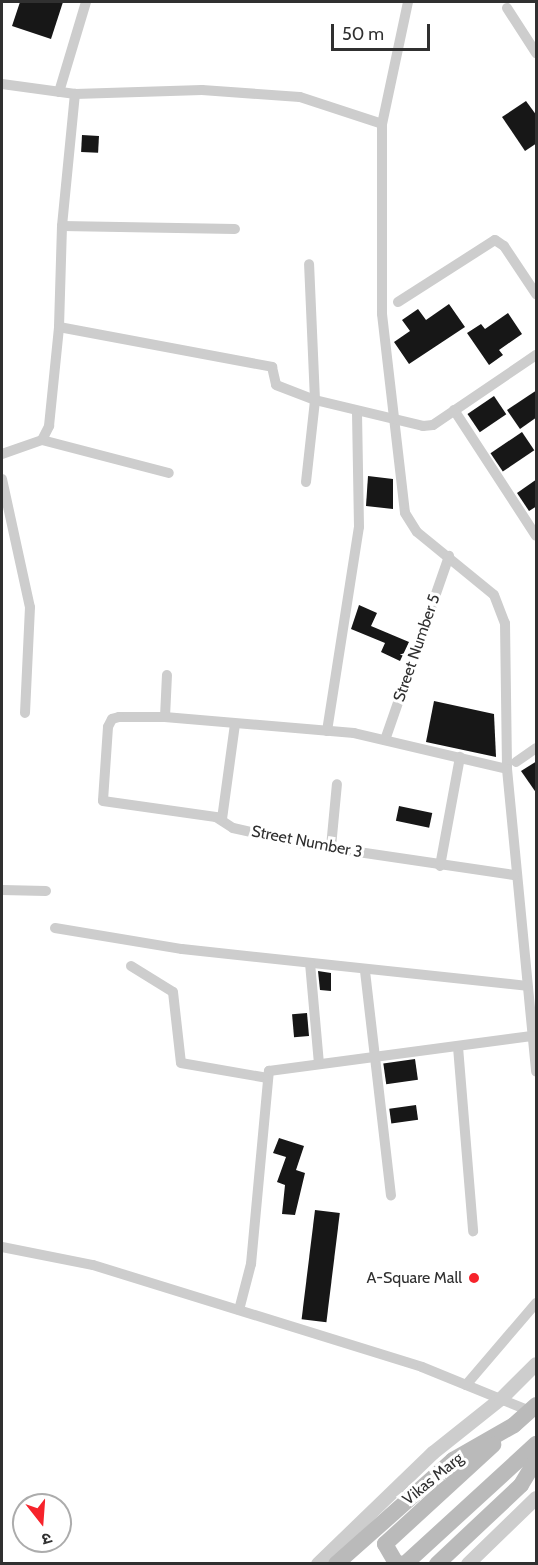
<!DOCTYPE html>
<html>
<head>
<meta charset="utf-8">
<style>
  body { margin:0 }
  #map { position:relative; width:538px; height:1565px; overflow:hidden; background:#fff; font-family:Cabin,"Noto Sans Devanagari",sans-serif }
  div>[style] { position:absolute }
  [style*='--x'] { left:calc(var(--x)*1px); top:calc(var(--y)*1px); width:calc(var(--w)*1px); rotate:calc(var(--a)*1deg) }
  .building>* { inset:0; background:#171717; transform-origin:0 0 }
  .minor>* { height:10px; margin:-5px; padding:0 5px; transform-origin:5px; border-radius:5px; background:#cdcdcd }
  .tertiary>* { height:14px; margin:-7px; padding:0 7px; transform-origin:7px; border-radius:7px; background:#cdcdcd }
  .secondary>* { height:16px; margin:-8px; padding:0 8px; transform-origin:8px; border-radius:8px; background:#bababa }
  .dots>* { width:16px; height:16px; translate:-50% -50%; box-sizing:border-box; border:3px solid #fff; border-radius:50% }
  span { translate:-50% -50%; white-space:nowrap; text-align:center; line-height:1.15; -webkit-text-stroke:6px #fff; paint-order:stroke }
  .street-label { font-size:16px; color:#303030 }
  .poi-label { font-size:16px; color:#303030 }
  .right { translate:-100% -50%; text-align:right }
  .frame { position:absolute; inset:0; border:3px solid #303030; pointer-events:none }
  .north { position:absolute; left:12px; top:1493px; width:60px; height:60px; box-sizing:border-box; background:#fff; border:2px solid #acacac; border-radius:50%; rotate:163deg; font-size:16px; font-weight:700; line-height:24px; text-align:center; color:#303030 }
  .north::after { content:''; display:block; margin:auto; width:21px; height:27px; background:#f6232b; clip-path:polygon(50% 0,100% 100%,50% 72%,0 100%) }
  .scale { position:absolute; left:331px; top:24px; width:99px; height:27px; box-sizing:border-box; border:3px solid #303030; border-top:0; padding-left:8px; font-size:18px; line-height:21px; white-space:nowrap; color:#303030; -webkit-text-stroke:4px #fff; paint-order:stroke }
</style>
</head>
<body>
<div id="map">
  <div class="building">
    <i style="clip-path:polygon(20px 2px,63px 2px,51px 39px,12px 26px)"></i>
    <i style="clip-path:polygon(526px 101px,537px 116px,537px 143px,525px 151px,502px 117px)"></i>
    <i style="left:82px;top:135px;width:17px;height:17px;rotate:3deg"></i>
    <i style="clip-path:polygon(449px 304px,465px 327px,409px 364px,394px 342px,410px 331px,402px 320px,418px 309px,426px 320px)"></i>
    <i style="clip-path:polygon(508px 313px,522px 334px,499px 350px,503px 355px,489px 365px,467px 333px,481px 324px,485px 329px)"></i>
    <i style="clip-path:polygon(537px 390px,537px 417px,520px 429px,507px 410px)"></i>
    <i style="left:494px;top:396px;width:22px;height:32px;rotate:56deg"></i>
    <i style="left:522px;top:432px;width:22px;height:38px;rotate:56deg"></i>
    <i style="clip-path:polygon(368px 476px,393px 479px,393px 509px,366px 506px)"></i>
    <i style="clip-path:polygon(537px 479px,537px 506px,529px 511px,517px 493px)"></i>
    <i style="clip-path:polygon(359px 605px,377px 613px,371px 626px,409px 642px,400px 661px,381px 652px,385px 643px,351px 629px)"></i>
    <i style="clip-path:polygon(434px 701px,494px 714px,496px 757px,426px 742px)"></i>
    <i style="clip-path:polygon(537px 761px,537px 794px,521px 771px)"></i>
    <i style="left:399px;top:806px;width:34px;height:15px;rotate:12deg"></i>
    <i style="clip-path:polygon(318px 971px,331px 973px,331px 991px,320px 990px)"></i>
    <i style="left:307px;top:1013px;width:23px;height:15px;rotate:85deg"></i>
    <i style="left:415px;top:1059px;width:21px;height:32px;rotate:82deg"></i>
    <i style="left:416px;top:1105px;width:15px;height:27px;rotate:82deg"></i>
    <i style="clip-path:polygon(279px 1138px,304px 1146px,296px 1170px,305px 1173px,295px 1215px,282px 1214px,285px 1185px,277px 1182px,286px 1157px,273px 1153px)"></i>
    <i style="left:315px;top:1210px;width:25px;height:110px;rotate:7deg"></i>
  </div>
  <div class="minor">
    <i style="--x:408;--y:2;--w:125;--a:102"></i>
    <i style="--x:382;--y:124;--w:190;--a:90"></i>
    <i style="--x:382;--y:314;--w:200;--a:83.4"></i>
    <i style="--x:405;--y:513;--w:22;--a:58"></i>
    <i style="--x:417;--y:532;--w:99;--a:39.3"></i>
    <i style="--x:494;--y:595;--w:30;--a:69"></i>
    <i style="--x:505;--y:623;--w:146;--a:89.2"></i>
    <i style="--x:507;--y:769;--w:304;--a:84.5"></i>
    <i style="--x:507;--y:8;--w:54;--a:57.2"></i>
    <i style="--x:2;--y:84;--w:74;--a:7.8"></i>
    <i style="--x:75;--y:94;--w:127;--a:-1.8"></i>
    <i style="--x:202;--y:90;--w:98;--a:4.1"></i>
    <i style="--x:300;--y:97;--w:86;--a:18.2"></i>
    <i style="--x:59;--y:92;--w:94;--a:-73.3"></i>
    <i style="--x:62;--y:226;--w:173;--a:1"></i>
    <i style="--x:398;--y:302;--w:115;--a:-32.6"></i>
    <i style="--x:495;--y:240;--w:11;--a:34"></i>
    <i style="--x:504;--y:246;--w:58;--a:56.3"></i>
    <i style="--x:59;--y:327;--w:217;--a:10.6"></i>
    <i style="--x:272;--y:367;--w:18;--a:77"></i>
    <i style="--x:276;--y:385;--w:42;--a:21"></i>
    <i style="--x:315;--y:400;--w:111;--a:13.5"></i>
    <i style="--x:423;--y:426;--w:10;--a:-6"></i>
    <i style="--x:433;--y:425;--w:125;--a:-34.2"></i>
    <i style="--x:454;--y:410;--w:150;--a:56.9"></i>
    <i style="--x:42;--y:440;--w:131;--a:14.6"></i>
    <i style="--x:2;--y:454;--w:42;--a:-19.3"></i>
    <i style="--x:42;--y:440;--w:16;--a:-63"></i>
    <i style="--x:49;--y:426;--w:100;--a:-84.2"></i>
    <i style="--x:59;--y:327;--w:101;--a:-88.3"></i>
    <i style="--x:62;--y:226;--w:133;--a:-84.4"></i>
    <i style="--x:2;--y:479;--w:131;--a:77.7"></i>
    <i style="--x:30;--y:607;--w:106;--a:92.7"></i>
    <i style="--x:306;--y:482;--w:82;--a:-83.7"></i>
    <i style="--x:315;--y:400;--w:136;--a:-92.5"></i>
    <i style="--x:165;--y:717;--w:42;--a:-87.3"></i>
    <i style="--x:327;--y:731;--w:206;--a:-81.1"></i>
    <i style="--x:359;--y:527;--w:116;--a:-91"></i>
    <i style="--x:385;--y:740;--w:195;--a:-70.8"></i>
    <i style="--x:516;--y:762;--w:24;--a:-35"></i>
    <i style="--x:507;--y:769;--w:157;--a:-166.8"></i>
    <i style="--x:354;--y:733;--w:190;--a:-175.2"></i>
    <i style="--x:165;--y:717;--w:46;--a:180"></i>
    <i style="--x:119;--y:717;--w:7;--a:164"></i>
    <i style="--x:112;--y:719;--w:9;--a:117"></i>
    <i style="--x:108;--y:727;--w:74;--a:93.9"></i>
    <i style="--x:103;--y:801;--w:114;--a:8.1"></i>
    <i style="--x:216;--y:817;--w:20;--a:33"></i>
    <i style="--x:233;--y:828;--w:73;--a:12.7"></i>
    <i style="--x:304;--y:844;--w:212;--a:8.4"></i>
    <i style="--x:222;--y:819;--w:96;--a:-82.2"></i>
    <i style="--x:331;--y:847;--w:63;--a:-84.6"></i>
    <i style="--x:440;--y:866;--w:111;--a:-79.6"></i>
    <i style="--x:2;--y:890;--w:44;--a:1.3"></i>
    <i style="--x:55;--y:928;--w:129;--a:9.4"></i>
    <i style="--x:182;--y:949;--w:347;--a:6.1"></i>
    <i style="--x:310;--y:963;--w:100;--a:84.9"></i>
    <i style="--x:131;--y:966;--w:49;--a:31.8"></i>
    <i style="--x:173;--y:992;--w:71;--a:83.6"></i>
    <i style="--x:181;--y:1063;--w:88;--a:9.8"></i>
    <i style="--x:365;--y:971;--w:226;--a:83.4"></i>
    <i style="--x:458;--y:1047;--w:185;--a:85.3"></i>
    <i style="--x:2;--y:1247;--w:93;--a:11.2"></i>
    <i style="--x:93;--y:1265;--w:344;--a:17.2"></i>
    <i style="--x:422;--y:1367;--w:117;--a:22.2"></i>
    <i style="--x:239;--y:1310;--w:48;--a:-75.4"></i>
    <i style="--x:251;--y:1264;--w:194;--a:-84.7"></i>
    <i style="--x:269;--y:1071;--w:265;--a:-7.6"></i>
    <i style="--x:466;--y:1385;--w:108;--a:-49.5"></i>
  </div>
  <div class="tertiary">
    <i style="--x:318;--y:1564;--w:160;--a:-44"></i>
    <i style="--x:433;--y:1453;--w:87;--a:-38.5"></i>
    <i style="--x:501;--y:1399;--w:49;--a:-45"></i>
    <i style="--x:468;--y:1564;--w:95;--a:-44.1"></i>
  </div>
  <div class="secondary">
    <i style="--x:336;--y:1564;--w:157;--a:-41.6"></i>
    <i style="--x:453;--y:1460;--w:70;--a:-29.8"></i>
    <i style="--x:514;--y:1425;--w:30;--a:-42"></i>
    <i style="--x:403;--y:1564;--w:7;--a:-172"></i>
    <i style="--x:396;--y:1563;--w:22;--a:-120"></i>
    <i style="--x:385;--y:1544;--w:147;--a:-42.5"></i>
    <i style="--x:405;--y:1564;--w:178;--a:-42.5"></i>
    <i style="--x:437;--y:1564;--w:115;--a:-43.2"></i>
    <i style="--x:521;--y:1485;--w:29;--a:-59"></i>
  </div>
  <div class="dots">
    <i style="left:474px;top:1278px;background:#f6232b"></i>
  </div>
  <div class="street-label">
    <span style="left:417px;top:648px;rotate:-71deg">Street Number 5</span>
    <span style="left:307px;top:842px;rotate:11deg">Street Number 3</span>
    <span style="left:433px;top:1479px;rotate:-39deg">Vikas Marg</span>
  </div>
  <div class="poi-label">
    <span class="right" style="left:462px;top:1278px">A-Square Mall</span>
  </div>
  <div class="frame"></div>
  <div class="north">उ</div>
  <div class="scale">50 m</div>
</div>
</body>
</html>
